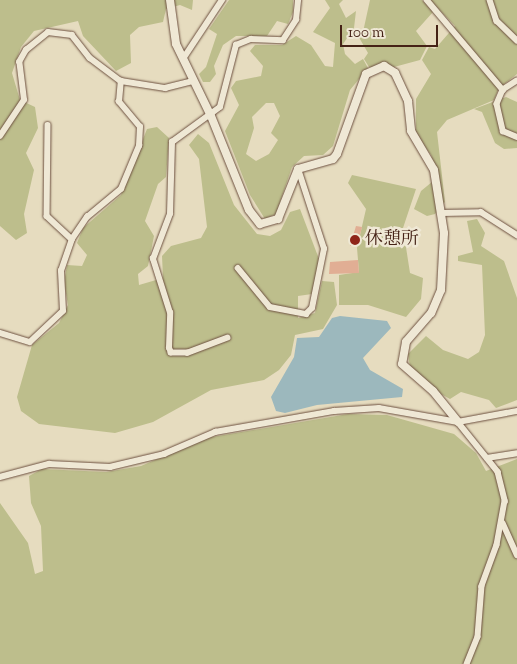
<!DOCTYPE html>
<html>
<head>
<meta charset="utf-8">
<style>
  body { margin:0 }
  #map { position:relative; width:517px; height:664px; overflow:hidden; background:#e6dcbf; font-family:"Sorts Mill Goudy","Noto Serif JP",serif }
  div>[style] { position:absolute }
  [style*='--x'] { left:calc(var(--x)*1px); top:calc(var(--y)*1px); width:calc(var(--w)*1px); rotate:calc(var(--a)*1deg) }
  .green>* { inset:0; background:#bdbe8c }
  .water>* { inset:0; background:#9cb8bd }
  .building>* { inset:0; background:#e1ae94 }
  .roads { filter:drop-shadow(0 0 1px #6d5040) drop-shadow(0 0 1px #6d5040) }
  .street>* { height:5.5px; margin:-2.75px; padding:0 2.75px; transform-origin:2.75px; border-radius:2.75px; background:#efe8d5 }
  .secondary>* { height:8px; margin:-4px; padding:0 4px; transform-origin:4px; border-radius:4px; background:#efe8d5 }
  .dots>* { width:14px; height:14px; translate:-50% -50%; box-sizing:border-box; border:2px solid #efe8d5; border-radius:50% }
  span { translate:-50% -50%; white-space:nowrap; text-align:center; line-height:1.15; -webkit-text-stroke:5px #efe8d5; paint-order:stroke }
  .poi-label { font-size:18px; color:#452216 }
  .left { translate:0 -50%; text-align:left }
  .scale { position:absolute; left:340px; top:25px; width:98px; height:22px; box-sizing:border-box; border:2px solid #452216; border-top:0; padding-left:6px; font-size:15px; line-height:18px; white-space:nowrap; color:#452216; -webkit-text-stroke:4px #efe8d5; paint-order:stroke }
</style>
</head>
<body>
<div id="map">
  <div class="green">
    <i style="clip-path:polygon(0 0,193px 0,192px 10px,180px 5px,166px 9px,163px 22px,139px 27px,130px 35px,131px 63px,116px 71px,83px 36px,78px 21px,34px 31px,21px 47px,12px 73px,20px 100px,35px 107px,38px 128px,26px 153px,34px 170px,24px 214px,27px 233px,16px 240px,0 226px)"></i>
    <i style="clip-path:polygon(229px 0,293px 0,293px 12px,288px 24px,277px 21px,267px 36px,236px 36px,223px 45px,214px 66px,216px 74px,210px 82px,203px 82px,199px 74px,206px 67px,217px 34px,209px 29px)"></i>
    <i style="clip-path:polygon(evenodd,325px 0,343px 0,339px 4px,346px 18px,356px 11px,354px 28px,343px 44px,345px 54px,355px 64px,363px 59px,368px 68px,350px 90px,333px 146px,323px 155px,304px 156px,292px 167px,276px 214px,265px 219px,250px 195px,225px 131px,239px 105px,231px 88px,236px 81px,261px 76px,263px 66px,250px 51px,255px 45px,282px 45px,296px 36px,311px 45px,325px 66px,333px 67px,335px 43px,313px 32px,330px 8px,325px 0,266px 103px,274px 103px,280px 116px,271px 133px,278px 140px,269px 154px,256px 161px,246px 154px,254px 128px,252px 117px,266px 103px)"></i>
    <i style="clip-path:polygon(370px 0,422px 0,433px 12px,416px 31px,427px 46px,420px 60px,394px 67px,369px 67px,364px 59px,368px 53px,357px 34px,363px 32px)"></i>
    <i style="clip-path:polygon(430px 0,517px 0,517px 74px,499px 88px,494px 100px,447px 120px,437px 132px,445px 202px,435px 214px,427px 216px,414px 209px,421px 191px,438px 177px,431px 155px,416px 134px,416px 99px,431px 74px,422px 60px,429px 47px,435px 49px,455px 26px)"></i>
    <i style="clip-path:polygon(506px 97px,517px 102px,517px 148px,504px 149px,495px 143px,482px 112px,474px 109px)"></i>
    <i style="clip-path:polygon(157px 127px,169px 138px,166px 177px,158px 184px,145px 221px,154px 236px,148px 266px,138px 274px,139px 285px,163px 278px,162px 256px,171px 246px,201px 238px,207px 227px,199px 159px,189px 145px,198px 134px,209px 143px,234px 205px,257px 234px,270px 236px,281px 230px,290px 212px,300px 209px,319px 259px,312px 294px,298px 296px,298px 318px,315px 313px,322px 281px,334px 282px,337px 305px,323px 329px,295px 335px,291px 355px,279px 370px,264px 380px,211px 390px,153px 422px,115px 433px,39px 424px,21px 411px,17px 397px,32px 345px,59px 323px,68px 305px,64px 282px,67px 265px,82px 266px,87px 255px,77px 243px,83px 228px,121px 195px,147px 129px)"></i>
    <i style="clip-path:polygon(352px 175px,416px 189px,403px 228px,410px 273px,423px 278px,421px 299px,406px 317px,368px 305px,339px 305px,339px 275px,359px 272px,357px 248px,366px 209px,348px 183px)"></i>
    <i style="clip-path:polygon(477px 219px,485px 233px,481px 246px,504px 261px,517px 298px,517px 400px,496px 408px,489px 400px,461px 392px,450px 399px,441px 394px,410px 367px,408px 354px,426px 336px,443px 350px,468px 359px,479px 352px,485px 335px,482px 265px,458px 261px,458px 256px,473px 252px,467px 221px)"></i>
    <i style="clip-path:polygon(348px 414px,387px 415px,454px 434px,476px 453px,486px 471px,517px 459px,517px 664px,0 664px,0 503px,28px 543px,35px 574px,43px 571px,41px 526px,31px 503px,29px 476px,42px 469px,106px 472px,141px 466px,206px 438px)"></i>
  </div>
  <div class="water">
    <i style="clip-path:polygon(340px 316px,387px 321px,391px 328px,363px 358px,370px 370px,403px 389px,402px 397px,317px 405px,285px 413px,276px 411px,271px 397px,294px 357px,297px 338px,319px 337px,332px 318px)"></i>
  </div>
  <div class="building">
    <i style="clip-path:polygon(356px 226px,362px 227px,357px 246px,350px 246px)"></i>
    <i style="clip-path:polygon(358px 260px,359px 273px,329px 274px,330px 262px)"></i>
  </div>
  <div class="roads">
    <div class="street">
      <i style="--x:427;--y:0;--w:118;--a:49.8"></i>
      <i style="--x:490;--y:0;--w:22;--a:72"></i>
      <i style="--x:497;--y:21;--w:28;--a:44"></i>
      <i style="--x:183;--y:59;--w:71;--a:-56.5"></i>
      <i style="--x:517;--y:81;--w:17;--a:147"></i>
      <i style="--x:503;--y:90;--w:15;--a:113"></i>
      <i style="--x:497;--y:104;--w:28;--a:77"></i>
      <i style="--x:503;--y:131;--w:15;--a:23"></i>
      <i style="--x:48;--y:125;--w:91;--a:90.6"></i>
      <i style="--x:47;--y:216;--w:34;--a:43"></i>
      <i style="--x:0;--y:136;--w:43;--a:-56.3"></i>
      <i style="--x:24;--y:100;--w:38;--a:-97"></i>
      <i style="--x:19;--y:62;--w:14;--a:-60"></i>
      <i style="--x:26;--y:50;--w:28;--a:-39"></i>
      <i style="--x:48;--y:32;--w:24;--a:7"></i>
      <i style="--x:72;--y:35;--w:29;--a:52"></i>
      <i style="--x:90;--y:58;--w:39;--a:37"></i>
      <i style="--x:121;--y:81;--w:45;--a:9"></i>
      <i style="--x:165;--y:88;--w:30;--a:-14"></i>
      <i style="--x:442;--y:213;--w:39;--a:-1"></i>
      <i style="--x:481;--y:212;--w:43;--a:32.6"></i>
      <i style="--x:238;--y:268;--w:50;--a:50.6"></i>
      <i style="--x:270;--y:307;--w:37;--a:11"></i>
      <i style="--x:306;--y:314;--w:8;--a:-45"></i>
      <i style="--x:312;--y:308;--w:60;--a:-78.5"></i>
      <i style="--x:324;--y:249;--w:84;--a:-108"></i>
      <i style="--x:0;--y:333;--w:31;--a:17"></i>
      <i style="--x:30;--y:342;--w:45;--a:-43.2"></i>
      <i style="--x:63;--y:311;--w:40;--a:-92.9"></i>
      <i style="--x:61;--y:271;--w:34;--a:-71"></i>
      <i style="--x:72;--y:239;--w:27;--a:-56"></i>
      <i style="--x:87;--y:217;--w:44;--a:-39.5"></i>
      <i style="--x:121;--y:189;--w:47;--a:-67.3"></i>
      <i style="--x:139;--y:146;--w:19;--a:-87"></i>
      <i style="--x:140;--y:127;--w:33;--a:-130"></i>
      <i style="--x:119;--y:102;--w:21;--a:-85"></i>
      <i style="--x:228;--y:338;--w:43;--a:159.4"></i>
      <i style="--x:188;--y:353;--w:17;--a:180"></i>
      <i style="--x:171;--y:353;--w:5;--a:-112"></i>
      <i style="--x:169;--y:348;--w:35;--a:-88"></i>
      <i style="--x:170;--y:313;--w:57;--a:-107.5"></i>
      <i style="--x:153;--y:259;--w:48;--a:-69.3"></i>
      <i style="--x:170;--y:214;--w:72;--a:-88.4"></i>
      <i style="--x:172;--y:142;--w:59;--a:-36.1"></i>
      <i style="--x:220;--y:107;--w:64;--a:-75.5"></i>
      <i style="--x:236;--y:45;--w:16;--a:-22"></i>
      <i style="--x:251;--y:39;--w:32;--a:2"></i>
      <i style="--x:283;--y:40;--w:24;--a:-57"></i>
      <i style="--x:296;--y:20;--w:20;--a:-84"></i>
      <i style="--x:458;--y:422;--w:64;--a:51.3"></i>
      <i style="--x:498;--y:472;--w:30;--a:76"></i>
      <i style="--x:505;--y:501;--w:45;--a:100.3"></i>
      <i style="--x:497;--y:545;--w:44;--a:110.1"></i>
      <i style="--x:482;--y:586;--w:51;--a:94.5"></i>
      <i style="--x:478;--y:637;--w:29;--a:112"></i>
      <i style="--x:487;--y:458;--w:30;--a:-9"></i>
      <i style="--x:0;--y:477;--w:51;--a:-14.9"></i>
      <i style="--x:49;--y:464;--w:61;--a:2.8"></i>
      <i style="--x:110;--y:467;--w:56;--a:-13.5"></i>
      <i style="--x:164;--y:454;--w:56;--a:-23.3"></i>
      <i style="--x:215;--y:432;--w:121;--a:-10"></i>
      <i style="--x:334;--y:411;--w:45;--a:-3.8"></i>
      <i style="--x:379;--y:408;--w:80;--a:10"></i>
      <i style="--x:458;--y:422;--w:60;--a:-10.6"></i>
      <i style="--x:503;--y:523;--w:35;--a:66"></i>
    </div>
    <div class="secondary">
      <i style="--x:170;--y:0;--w:44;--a:82.2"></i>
      <i style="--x:176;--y:44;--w:80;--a:64.1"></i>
      <i style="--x:211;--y:116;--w:101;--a:68"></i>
      <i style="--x:249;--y:210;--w:18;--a:52"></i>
      <i style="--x:260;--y:224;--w:19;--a:-16"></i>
      <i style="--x:278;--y:219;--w:54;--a:-68.2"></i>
      <i style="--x:298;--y:169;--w:36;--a:-16"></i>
      <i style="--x:333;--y:159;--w:6;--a:-51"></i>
      <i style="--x:337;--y:154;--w:85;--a:-70.1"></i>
      <i style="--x:366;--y:74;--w:20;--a:-24"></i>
      <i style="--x:384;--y:66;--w:13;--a:32"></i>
      <i style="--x:395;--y:73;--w:31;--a:65"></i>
      <i style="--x:408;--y:101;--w:30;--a:84"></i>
      <i style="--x:411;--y:131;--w:45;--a:59.5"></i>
      <i style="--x:434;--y:170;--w:64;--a:81"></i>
      <i style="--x:444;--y:233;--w:57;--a:93"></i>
      <i style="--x:441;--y:290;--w:25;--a:113"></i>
      <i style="--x:431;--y:313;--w:38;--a:131"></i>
      <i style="--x:406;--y:342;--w:22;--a:100"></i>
      <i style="--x:402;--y:364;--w:41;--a:41.1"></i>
      <i style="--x:433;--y:391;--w:40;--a:51"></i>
    </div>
  </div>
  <div class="dots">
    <i style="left:355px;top:240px;background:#8f2418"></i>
  </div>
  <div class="poi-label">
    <span class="left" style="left:365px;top:240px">休憩所</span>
  </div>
  <div class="scale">100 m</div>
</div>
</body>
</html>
